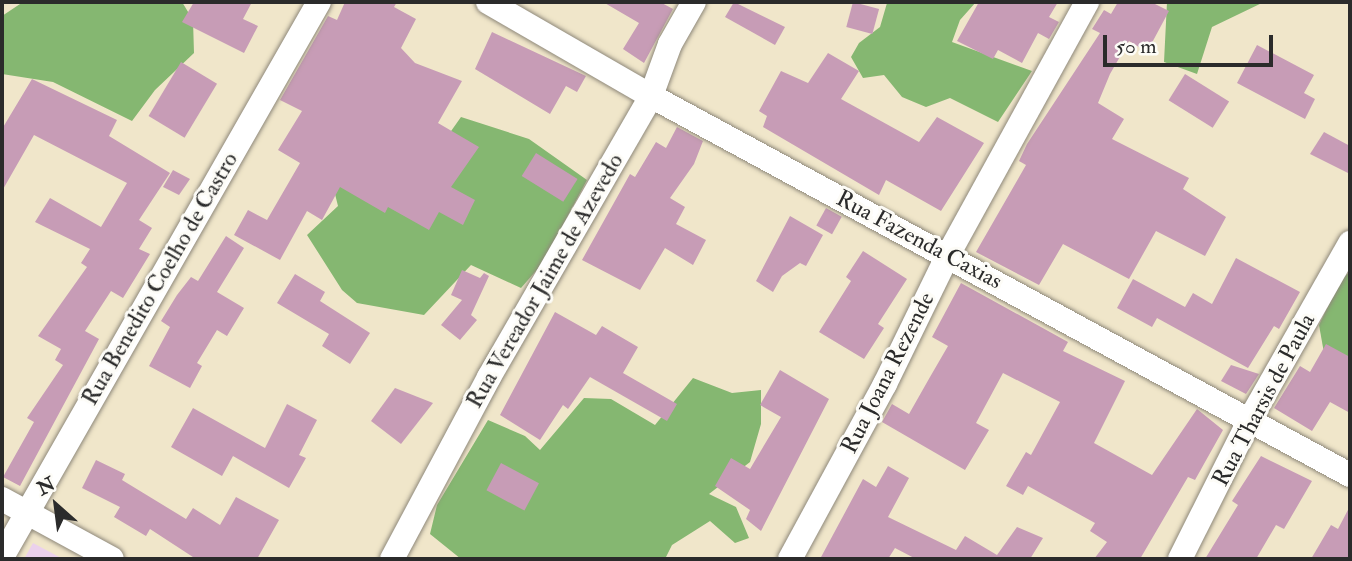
<!DOCTYPE html>
<html>
<head>
<meta charset="utf-8">
<style>
  body { margin:0 }
  #map { position:relative; width:1352px; height:561px; overflow:hidden; background:#f0e6ca; font-family:"IM FELL Double Pica",serif }
  div>[style] { position:absolute }
  [style*='--x'] { left:calc(var(--x)*1px); top:calc(var(--y)*1px); width:calc(var(--w)*1px); rotate:calc(var(--a)*1deg) }
  .built>* { inset:0; background:#ebd1ec }
  .forest>* { inset:0; background:#85b771 }
  .building>* { inset:0; background:#c79cb6; transform-origin:0 0 }
  .roads { filter:drop-shadow(0 0 2px #8e887a) drop-shadow(0 0 2px #8e887a) }
  .street>* { height:24px; margin:-12px; padding:0 12px; transform-origin:12px; border-radius:12px; background:#fff }
  span { translate:-50% -50%; white-space:nowrap; text-align:center; line-height:1.15; -webkit-text-stroke:6px #fdfcf7; paint-order:stroke }
  .street-label { font-size:23px; color:#2b2b2b }
  .frame { position:absolute; inset:0; border:4px solid #2b2b2b; pointer-events:none }
  .north { position:absolute; left:21px; top:470px; width:70px; height:70px; -webkit-text-stroke:5px #fdfcf7; paint-order:stroke; rotate:332deg; font-size:19px; font-weight:700; line-height:28px; text-align:center; color:#2b2b2b }
  .north::after { content:''; display:block; margin:auto; width:24px; height:32px; background:#2b2b2b; clip-path:polygon(50% 0,100% 100%,50% 72%,0 100%) }
  .scale { position:absolute; left:1103px; top:35px; width:170px; height:32px; box-sizing:border-box; border:4px solid #2b2b2b; border-top:0; padding-left:9px; font-size:21px; line-height:24px; white-space:nowrap; color:#2b2b2b; -webkit-text-stroke:5px #fdfcf7; paint-order:stroke }
</style>
</head>
<body>
<div id="map">
  <div class="built">
    <i style="clip-path:polygon(33px 543px,63px 559px,24px 559px)"></i>
  </div>
  <div class="forest">
    <i style="clip-path:polygon(23px 2px,182px 2px,193px 20px,194px 53px,155px 90px,132px 121px,53px 82px,2px 74px,2px 16px)"></i>
    <i style="clip-path:polygon(976px 2px,960px 20px,952px 42px,1032px 71px,998px 122px,950px 98px,926px 107px,902px 97px,884px 75px,863px 78px,851px 57px,859px 43px,880px 27px,887px 3px)"></i>
    <i style="clip-path:polygon(1167px 2px,1264px 2px,1212px 27px,1197px 74px,1164px 62px)"></i>
    <i style="clip-path:polygon(461px 117px,529px 139px,587px 180px,542px 264px,521px 288px,471px 265px,424px 315px,357px 303px,342px 290px,307px 235px,338px 206px,332px 182px,420px 175px)"></i>
    <i style="clip-path:polygon(1350px 272px,1350px 359px,1324px 353px,1319px 325px,1341px 279px)"></i>
    <i style="clip-path:polygon(693px 378px,732px 393px,761px 390px,761px 424px,750px 462px,709px 494px,736px 507px,749px 538px,735px 543px,710px 521px,672px 545px,665px 559px,461px 559px,430px 534px,437px 505px,488px 420px,525px 436px,540px 450px,584px 398px,611px 399px,655px 425px)"></i>
  </div>
  <div class="building">
    <i style="clip-path:polygon(194px 2px,252px 2px,243px 19px,258px 26px,244px 53px,182px 22px)"></i>
    <i style="clip-path:polygon(345px 2px,397px 2px,394px 7px,416px 19px,401px 48px,415px 63px,462px 81px,438px 123px,479px 147px,451px 187px,475px 200px,463px 225px,439px 212px,429px 230px,388px 207px,385px 213px,340px 187px,322px 220px,307px 211px,280px 260px,234px 235px,248px 210px,267px 220px,300px 163px,278px 150px,302px 111px,280px 100px,328px 16px,337px 20px)"></i>
    <i style="clip-path:polygon(603px 2px,660px 2px,673px 9px,644px 63px,623px 49px,639px 23px)"></i>
    <i style="clip-path:polygon(734px 2px,785px 27px,775px 45px,725px 17px)"></i>
    <i style="left:853px;top:2px;width:27px;height:26px;rotate:15deg"></i>
    <i style="clip-path:polygon(979px 2px,1058px 2px,1049px 17px,1059px 22px,1049px 39px,1038px 33px,1022px 63px,998px 50px,993px 59px,957px 41px)"></i>
    <i style="clip-path:polygon(1118px 2px,1151px 2px,1169px 11px,1147px 52px,1129px 41px,1110px 74px,1098px 103px,1124px 119px,1112px 139px,1189px 178px,1183px 189px,1226px 217px,1205px 256px,1156px 231px,1129px 279px,1063px 244px,1039px 285px,976px 252px,1026px 165px,1019px 161px,1027px 144px,1100px 33px,1092px 29px,1104px 10px,1111px 14px)"></i>
    <i style="clip-path:polygon(492px 32px,586px 76px,577px 92px,566px 86px,550px 114px,475px 69px)"></i>
    <i style="clip-path:polygon(1257px 45px,1314px 75px,1304px 93px,1315px 99px,1305px 119px,1237px 83px)"></i>
    <i style="clip-path:polygon(828px 53px,859px 71px,841px 99px,919px 142px,937px 117px,984px 143px,941px 211px,886px 180px,879px 195px,763px 127px,767px 116px,759px 111px,781px 71px,808px 83px)"></i>
    <i style="left:181px;top:62px;width:42px;height:63px;rotate:31deg"></i>
    <i style="left:1185px;top:74px;width:52px;height:31px;rotate:32deg"></i>
    <i style="clip-path:polygon(32px 79px,117px 120px,109px 136px,170px 173px,139px 220px,152px 228px,139px 249px,150px 254px,123px 298px,111px 291px,85px 331px,99px 339px,20px 486px,3px 477px,34px 422px,27px 418px,63px 365px,55px 360px,61px 349px,38px 336px,87px 267px,81px 263px,90px 249px,35px 222px,50px 198px,101px 227px,127px 183px,34px 135px,2px 191px,2px 129px)"></i>
    <i style="clip-path:polygon(677px 127px,703px 141px,694px 164px,670px 198px,685px 207px,676px 224px,706px 240px,693px 265px,665px 248px,640px 290px,582px 260px,630px 174px,635px 177px,656px 142px,666px 148px)"></i>
    <i style="clip-path:polygon(1324px 132px,1350px 146px,1350px 174px,1310px 154px)"></i>
    <i style="left:536px;top:153px;width:49px;height:27px;rotate:32deg"></i>
    <i style="clip-path:polygon(173px 170px,190px 179px,179px 195px,163px 187px)"></i>
    <i style="left:826px;top:208px;width:18px;height:20px;rotate:29deg"></i>
    <i style="clip-path:polygon(790px 216px,823px 235px,806px 266px,800px 263px,782px 276px,773px 292px,756px 281px)"></i>
    <i style="clip-path:polygon(226px 236px,244px 248px,217px 292px,244px 308px,227px 336px,217px 330px,197px 363px,202px 366px,190px 388px,149px 366px,170px 327px,161px 321px,177px 295px,191px 277px,198px 281px)"></i>
    <i style="clip-path:polygon(863px 251px,907px 279px,878px 324px,884px 328px,864px 359px,819px 332px,851px 281px,846px 277px)"></i>
    <i style="clip-path:polygon(1236px 258px,1300px 292px,1279px 329px,1274px 326px,1248px 368px,1157px 318px,1152px 327px,1117px 308px,1133px 279px,1185px 307px,1193px 293px,1212px 304px)"></i>
    <i style="clip-path:polygon(462px 270px,480px 278px,484px 273px,489px 276px,471px 315px,477px 320px,460px 340px,441px 325px,462px 300px,451px 295px)"></i>
    <i style="clip-path:polygon(295px 274px,325px 292px,320px 301px,370px 333px,350px 364px,322px 346px,329px 334px,277px 303px)"></i>
    <i style="clip-path:polygon(961px 283px,1068px 342px,1063px 351px,1125px 381px,1094px 443px,1152px 475px,1197px 409px,1223px 430px,1195px 480px,1188px 477px,1140px 559px,1094px 559px,1107px 542px,1090px 531px,1095px 523px,1028px 486px,1023px 495px,1006px 486px,1026px 452px,1031px 455px,1060px 402px,1003px 373px,976px 423px,989px 430px,965px 470px,882px 422px,892px 404px,909px 414px,930px 377px,948px 346px,932px 337px)"></i>
    <i style="clip-path:polygon(555px 312px,596px 335px,602px 326px,638px 347px,623px 373px,677px 404px,667px 421px,590px 377px,568px 409px,563px 405px,540px 440px,500px 415px)"></i>
    <i style="clip-path:polygon(1326px 344px,1350px 357px,1350px 413px,1330px 402px,1312px 431px,1274px 408px,1300px 366px,1310px 372px)"></i>
    <i style="clip-path:polygon(1231px 365px,1259px 374px,1246px 394px,1221px 381px)"></i>
    <i style="clip-path:polygon(780px 370px,829px 399px,761px 531px,746px 519px,750px 510px,715px 486px,731px 458px,750px 469px,781px 417px,760px 405px)"></i>
    <i style="clip-path:polygon(395px 388px,433px 403px,401px 444px,371px 421px)"></i>
    <i style="clip-path:polygon(287px 404px,317px 420px,299px 455px,306px 458px,289px 488px,233px 456px,222px 476px,171px 447px,193px 408px,265px 448px)"></i>
    <i style="clip-path:polygon(1261px 456px,1312px 481px,1284px 529px,1276px 525px,1256px 559px,1205px 559px,1238px 505px,1232px 501px)"></i>
    <i style="clip-path:polygon(96px 460px,125px 474px,122px 480px,186px 519px,193px 508px,220px 525px,236px 497px,279px 520px,257px 559px,196px 559px,150px 529px,146px 536px,114px 517px,120px 507px,82px 488px)"></i>
    <i style="left:501px;top:463px;width:43px;height:31px;rotate:28deg"></i>
    <i style="clip-path:polygon(888px 466px,909px 478px,888px 517px,956px 550px,965px 536px,997px 555px,1017px 527px,1043px 538px,1030px 559px,916px 559px,895px 548px,888px 559px,820px 559px,863px 479px,876px 487px)"></i>
    <i style="clip-path:polygon(1350px 506px,1350px 559px,1311px 559px,1331px 525px,1338px 529px)"></i>
  </div>
  <div class="roads">
    <div class="street">
      <i style="--x:488;--y:2;--w:188;--a:30"></i>
      <i style="--x:651;--y:96;--w:795;--a:28.47"></i>
      <i style="--x:2;--y:499;--w:125;--a:28.6"></i>
      <i style="--x:2;--y:557;--w:639;--a:-60.27"></i>
      <i style="--x:392;--y:559;--w:206;--a:-61.9"></i>
      <i style="--x:489;--y:377;--w:324;--a:-60"></i>
      <i style="--x:651;--y:96;--w:55;--a:-69.9"></i>
      <i style="--x:670;--y:44;--w:48;--a:-60.3"></i>
      <i style="--x:790;--y:559;--w:199;--a:-61.5"></i>
      <i style="--x:885;--y:384;--w:144;--a:-64"></i>
      <i style="--x:948;--y:255;--w:289;--a:-61.2"></i>
      <i style="--x:1180;--y:559;--w:154;--a:-63.4"></i>
      <i style="--x:1249;--y:421;--w:205;--a:-60.4"></i>
    </div>
  </div>
  <div class="street-label">
    <span style="left:919px;top:240px;rotate:28deg">Rua Fazenda Caxias</span>
    <span style="left:160px;top:279px;rotate:-60deg">Rua Benedito Coelho de Castro</span>
    <span style="left:545px;top:281px;rotate:-60deg">Rua Vereador Jaime de Azevedo</span>
    <span style="left:888px;top:373px;rotate:-63deg">Rua Joana Rezende</span>
    <span style="left:1264px;top:400px;rotate:-62deg">Rua Tharsis de Paula</span>
  </div>
  <div class="frame"></div>
  <div class="north">N</div>
  <div class="scale">50 m</div>
</div>
</body>
</html>
